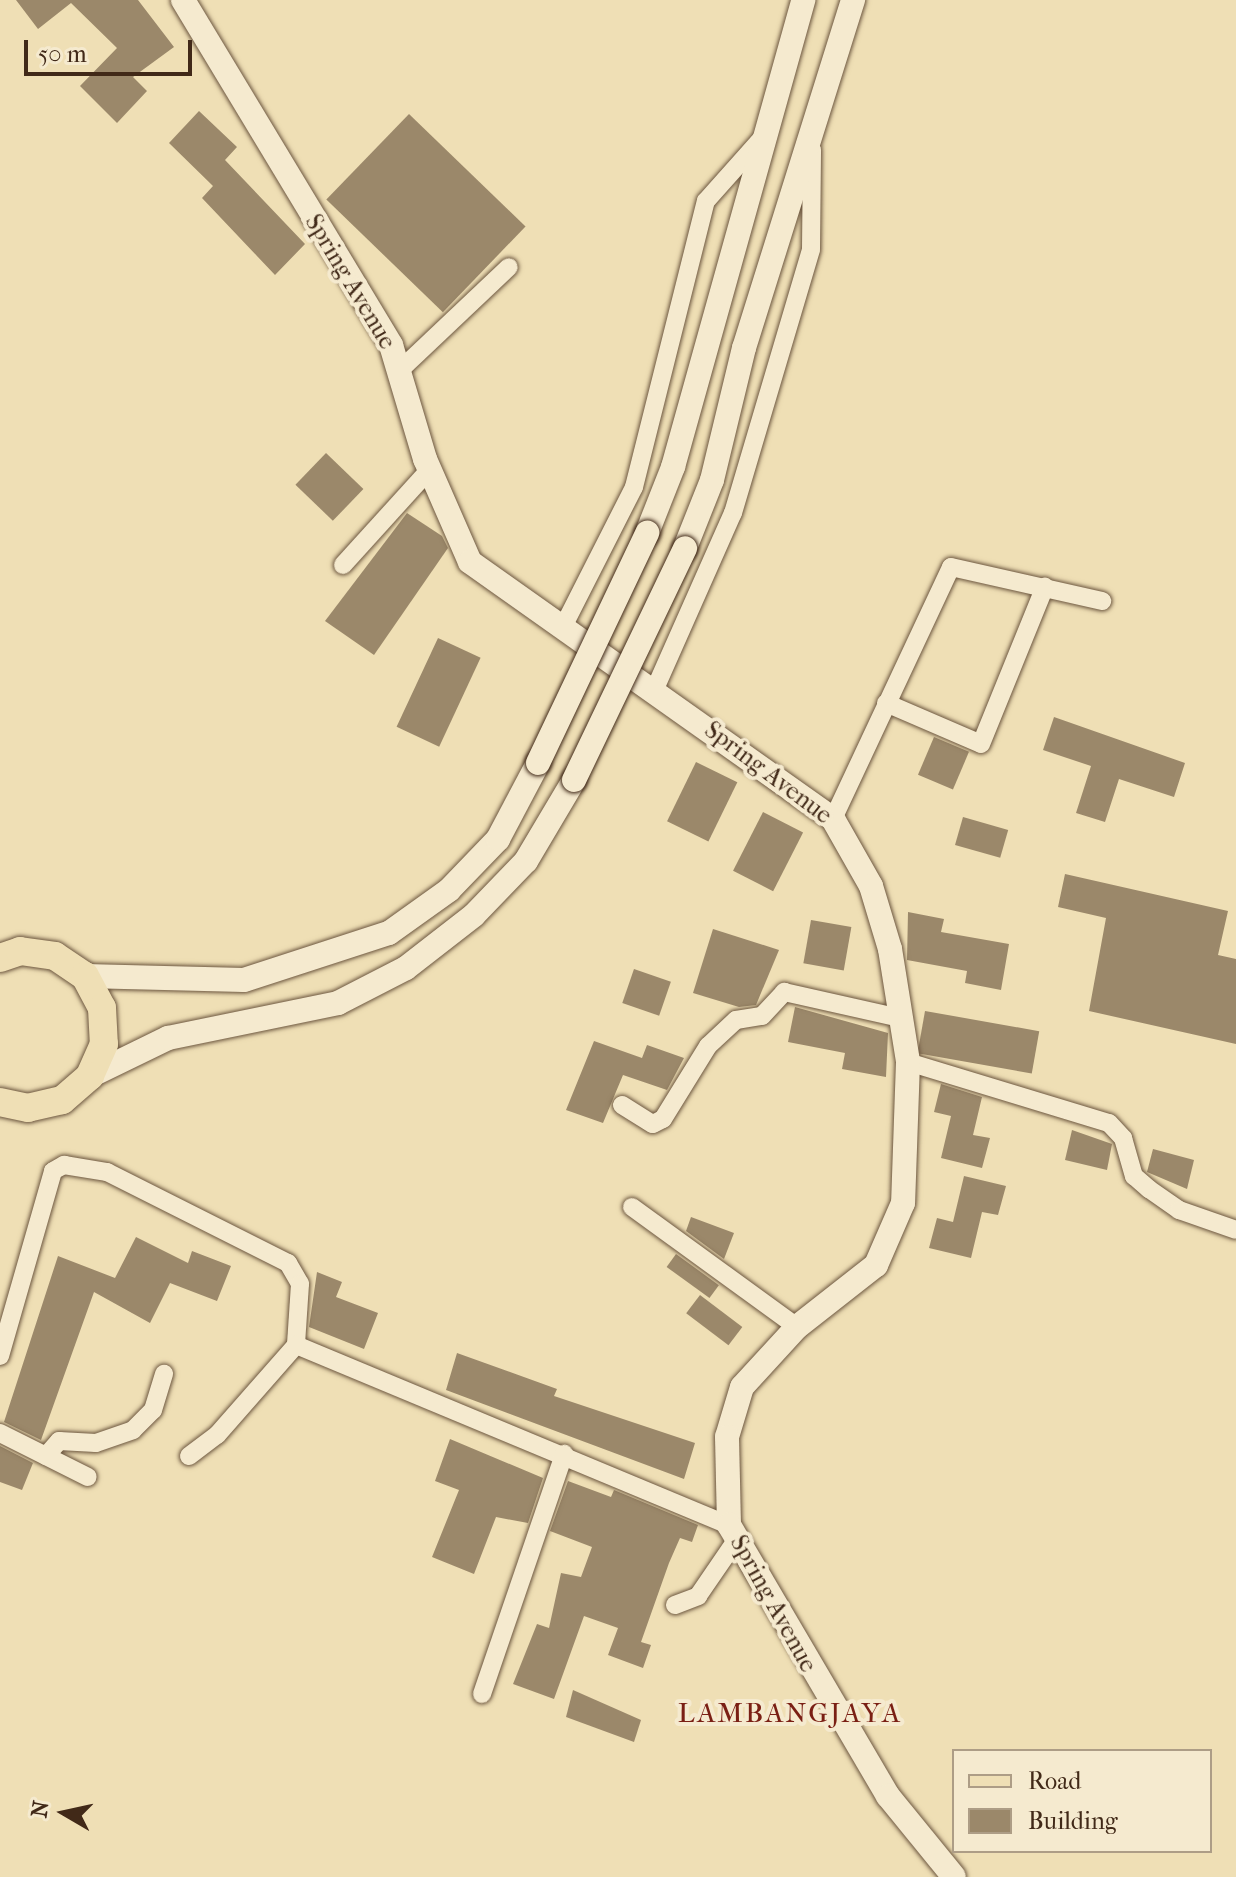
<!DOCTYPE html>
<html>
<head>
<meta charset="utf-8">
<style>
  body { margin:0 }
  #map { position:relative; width:1236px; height:1877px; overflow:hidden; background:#efdfb5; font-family:"IM FELL French Canon",serif }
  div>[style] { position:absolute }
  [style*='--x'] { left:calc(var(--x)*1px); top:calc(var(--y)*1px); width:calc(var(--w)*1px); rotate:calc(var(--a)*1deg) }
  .building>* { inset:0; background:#9b886a; transform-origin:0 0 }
  .roads { filter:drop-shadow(0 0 2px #6c563f) drop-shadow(0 0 2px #6c563f) }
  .street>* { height:18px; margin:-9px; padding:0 9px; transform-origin:9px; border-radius:9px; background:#f5eacf }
  .secondary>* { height:24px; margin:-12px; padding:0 12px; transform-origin:12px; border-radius:12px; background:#f5eacf }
  .primary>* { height:28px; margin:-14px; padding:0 14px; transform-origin:14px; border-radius:14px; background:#efdfb5 }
  .bridges { filter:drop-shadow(0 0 2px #412918) drop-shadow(0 0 2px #412918) }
  .secondary-bridge>* { height:24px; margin:-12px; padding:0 12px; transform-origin:12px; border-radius:12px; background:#f5eacf }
  span { translate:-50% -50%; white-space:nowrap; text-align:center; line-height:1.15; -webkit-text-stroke:8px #f5eacf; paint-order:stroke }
  .street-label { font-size:24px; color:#412918 }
  .quarter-label { font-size:28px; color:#7a1f14; letter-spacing:2px }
  .legend { position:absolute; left:952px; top:1749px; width:260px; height:104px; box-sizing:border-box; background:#f5eacf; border:2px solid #ad9d86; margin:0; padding:10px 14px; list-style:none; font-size:24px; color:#412918 }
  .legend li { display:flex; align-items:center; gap:16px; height:40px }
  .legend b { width:40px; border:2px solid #ad9d86 }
  .north { position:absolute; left:24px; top:1773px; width:80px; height:80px; -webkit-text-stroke:6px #f5eacf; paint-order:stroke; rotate:279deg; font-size:22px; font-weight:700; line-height:32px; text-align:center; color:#412918 }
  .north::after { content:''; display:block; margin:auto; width:28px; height:36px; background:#412918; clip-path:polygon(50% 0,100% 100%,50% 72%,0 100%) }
  .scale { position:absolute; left:24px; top:40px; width:168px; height:36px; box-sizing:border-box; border:4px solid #412918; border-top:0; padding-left:10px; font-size:24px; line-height:28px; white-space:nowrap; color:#412918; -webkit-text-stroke:6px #f5eacf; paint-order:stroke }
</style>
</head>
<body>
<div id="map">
  <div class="building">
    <i style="clip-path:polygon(16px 0,138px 0,174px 47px,133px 77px,147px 91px,117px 123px,80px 86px,117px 48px,71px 3px,38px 29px)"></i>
    <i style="clip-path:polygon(199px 111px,237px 147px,225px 160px,305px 244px,275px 275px,202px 198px,213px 186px,169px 143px)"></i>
    <i style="left:409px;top:114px;width:162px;height:119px;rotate:44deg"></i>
    <i style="left:326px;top:453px;width:52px;height:44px;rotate:44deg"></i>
    <i style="clip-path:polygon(407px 513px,442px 536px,448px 548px,374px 655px,325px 621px)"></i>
    <i style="left:438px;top:638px;width:47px;height:98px;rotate:25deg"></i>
    <i style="clip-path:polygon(1054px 717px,1185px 763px,1174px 797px,1119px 779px,1105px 822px,1076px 813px,1091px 766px,1043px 750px)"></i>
    <i style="left:934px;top:737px;width:38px;height:41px;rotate:23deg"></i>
    <i style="left:696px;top:762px;width:46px;height:66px;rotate:26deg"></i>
    <i style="left:763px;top:812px;width:45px;height:66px;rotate:27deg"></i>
    <i style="left:963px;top:817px;width:47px;height:29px;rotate:16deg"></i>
    <i style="clip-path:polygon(1065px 874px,1228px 911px,1218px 955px,1236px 959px,1236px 1044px,1089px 1011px,1106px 918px,1058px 907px)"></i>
    <i style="clip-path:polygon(908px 912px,944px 919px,941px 932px,1009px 944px,1001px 990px,965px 983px,967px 971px,907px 960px)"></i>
    <i style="left:811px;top:920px;width:41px;height:44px;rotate:10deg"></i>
    <i style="clip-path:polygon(713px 929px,779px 950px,756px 1005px,739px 1007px,693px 993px)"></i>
    <i style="left:634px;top:969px;width:39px;height:36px;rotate:19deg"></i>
    <i style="clip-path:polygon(795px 1007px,888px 1033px,886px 1077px,842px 1069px,845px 1053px,788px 1042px)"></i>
    <i style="left:925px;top:1011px;width:116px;height:43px;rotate:10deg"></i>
    <i style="clip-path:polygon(594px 1041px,642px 1058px,647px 1045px,684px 1058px,667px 1090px,623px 1075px,603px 1123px,566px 1110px)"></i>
    <i style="clip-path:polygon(941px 1084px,982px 1097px,973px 1135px,990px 1138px,982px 1168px,941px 1158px,951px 1116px,934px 1112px)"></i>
    <i style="clip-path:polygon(1072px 1130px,1112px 1144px,1107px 1170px,1065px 1160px)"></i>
    <i style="clip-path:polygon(1153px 1149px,1194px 1160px,1187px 1189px,1147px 1172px)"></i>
    <i style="clip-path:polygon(964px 1176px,1006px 1186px,998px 1215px,982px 1212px,971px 1258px,929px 1248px,937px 1218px,953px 1222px)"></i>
    <i style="clip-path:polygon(691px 1217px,734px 1233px,724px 1259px,686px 1231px)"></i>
    <i style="clip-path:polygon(136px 1237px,188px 1263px,192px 1251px,231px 1266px,217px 1301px,170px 1283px,150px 1323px,94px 1292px,41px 1440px,4px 1422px,58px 1256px,115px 1278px)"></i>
    <i style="left:676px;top:1254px;width:53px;height:16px;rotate:36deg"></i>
    <i style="clip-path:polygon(317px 1272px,342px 1282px,336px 1297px,378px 1313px,364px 1349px,309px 1327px)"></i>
    <i style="left:700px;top:1295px;width:53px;height:23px;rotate:37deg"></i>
    <i style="clip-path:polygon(457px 1353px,557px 1389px,554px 1396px,695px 1443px,684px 1479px,446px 1390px)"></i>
    <i style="clip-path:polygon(450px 1439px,543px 1478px,528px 1523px,496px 1517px,474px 1574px,432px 1557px,459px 1490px,435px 1481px)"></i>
    <i style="clip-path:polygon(0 1446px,33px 1463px,22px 1490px,0 1482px)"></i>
    <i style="clip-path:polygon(568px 1481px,611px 1497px,614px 1490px,698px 1525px,692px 1542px,680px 1538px,669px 1563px,641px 1642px,651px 1645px,643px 1668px,608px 1655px,618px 1628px,584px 1616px,554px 1699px,513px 1684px,537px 1624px,549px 1628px,561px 1573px,581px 1577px,592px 1547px,550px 1531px)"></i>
    <i style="clip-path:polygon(573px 1690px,641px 1720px,634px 1742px,566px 1717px)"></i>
  </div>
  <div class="roads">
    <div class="street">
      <i style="--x:399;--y:371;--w:151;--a:-43.4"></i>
      <i style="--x:343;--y:565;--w:128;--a:-47.8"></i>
      <i style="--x:562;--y:629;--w:159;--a:-63.1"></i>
      <i style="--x:634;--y:487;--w:295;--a:-75.9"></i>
      <i style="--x:706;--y:201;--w:87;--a:-48.3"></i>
      <i style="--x:654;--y:691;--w:195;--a:-66.1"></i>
      <i style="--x:733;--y:513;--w:275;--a:-73.5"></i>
      <i style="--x:811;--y:249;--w:99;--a:-89.4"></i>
      <i style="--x:886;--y:703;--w:103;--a:23.3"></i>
      <i style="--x:981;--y:744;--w:170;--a:-67.9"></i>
      <i style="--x:833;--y:819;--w:278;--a:-64.9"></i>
      <i style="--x:951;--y:567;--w:155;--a:12.7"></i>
      <i style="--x:908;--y:1062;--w:210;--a:16.9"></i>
      <i style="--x:1109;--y:1123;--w:21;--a:47"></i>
      <i style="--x:1123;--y:1138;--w:40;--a:74"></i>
      <i style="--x:1134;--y:1176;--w:20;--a:41"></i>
      <i style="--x:1149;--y:1189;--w:37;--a:35"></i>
      <i style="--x:1179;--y:1210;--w:60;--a:19.3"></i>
      <i style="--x:622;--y:1105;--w:36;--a:32"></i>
      <i style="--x:653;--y:1124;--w:11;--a:-27"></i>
      <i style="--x:663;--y:1119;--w:86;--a:-58.3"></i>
      <i style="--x:708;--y:1046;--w:38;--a:-43"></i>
      <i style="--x:736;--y:1020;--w:26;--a:-9"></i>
      <i style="--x:762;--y:1016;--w:33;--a:-47"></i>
      <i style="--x:784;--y:992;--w:119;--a:12.6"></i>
      <i style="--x:632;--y:1207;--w:204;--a:36"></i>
      <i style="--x:0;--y:1356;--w:192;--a:-74"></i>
      <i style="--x:53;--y:1171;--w:13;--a:-29"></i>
      <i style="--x:64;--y:1165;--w:44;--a:9.2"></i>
      <i style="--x:107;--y:1172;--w:203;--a:26.7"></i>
      <i style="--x:288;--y:1263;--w:24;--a:60"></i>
      <i style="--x:300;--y:1284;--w:61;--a:93.8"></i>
      <i style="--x:296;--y:1345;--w:469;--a:22.6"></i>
      <i style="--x:0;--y:1433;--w:98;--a:26.6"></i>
      <i style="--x:46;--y:1456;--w:20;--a:-49"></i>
      <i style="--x:59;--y:1441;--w:37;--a:3"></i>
      <i style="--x:96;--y:1443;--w:39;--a:-19"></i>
      <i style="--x:133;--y:1430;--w:28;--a:-45"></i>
      <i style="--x:153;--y:1410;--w:38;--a:-73"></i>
      <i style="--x:189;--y:1456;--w:35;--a:-37"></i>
      <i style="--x:217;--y:1435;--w:120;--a:-48.7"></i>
      <i style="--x:675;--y:1605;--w:25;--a:-21"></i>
      <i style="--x:698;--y:1596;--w:65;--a:-55.6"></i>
      <i style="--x:482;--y:1694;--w:254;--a:-71.1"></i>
    </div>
    <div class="secondary">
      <i style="--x:183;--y:0;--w:403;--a:58.9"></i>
      <i style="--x:391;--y:345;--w:119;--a:73.4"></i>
      <i style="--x:425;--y:459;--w:112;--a:66.4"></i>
      <i style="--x:470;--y:562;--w:445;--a:35.3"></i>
      <i style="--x:833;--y:819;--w:77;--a:60.4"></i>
      <i style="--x:871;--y:886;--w:66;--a:73.2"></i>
      <i style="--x:890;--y:949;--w:114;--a:80.9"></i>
      <i style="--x:908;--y:1062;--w:141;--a:92"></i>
      <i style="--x:903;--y:1203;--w:68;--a:113.5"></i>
      <i style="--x:876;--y:1265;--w:100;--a:141.9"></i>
      <i style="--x:797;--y:1327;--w:81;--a:132.5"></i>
      <i style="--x:742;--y:1387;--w:52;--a:106.7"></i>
      <i style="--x:727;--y:1437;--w:88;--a:88.7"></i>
      <i style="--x:729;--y:1525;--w:314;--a:59.6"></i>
      <i style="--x:888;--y:1796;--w:104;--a:50.8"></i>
      <i style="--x:647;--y:533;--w:71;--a:-68.5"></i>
      <i style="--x:673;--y:467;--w:485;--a:-74.4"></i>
      <i style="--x:685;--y:548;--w:73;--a:-68.3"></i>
      <i style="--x:712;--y:480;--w:136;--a:-76.4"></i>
      <i style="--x:744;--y:348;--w:365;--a:-72.6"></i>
      <i style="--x:85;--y:976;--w:159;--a:1.4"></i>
      <i style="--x:244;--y:980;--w:152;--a:-18"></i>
      <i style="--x:389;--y:933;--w:74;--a:-35.6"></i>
      <i style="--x:449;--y:890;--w:71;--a:-46.1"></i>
      <i style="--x:498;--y:839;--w:86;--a:-62.2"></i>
      <i style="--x:90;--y:1076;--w:87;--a:-26"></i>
      <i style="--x:168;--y:1038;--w:174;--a:-11.6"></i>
      <i style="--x:338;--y:1003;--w:76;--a:-27.2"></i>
      <i style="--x:406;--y:968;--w:86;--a:-37.9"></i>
      <i style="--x:474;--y:915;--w:75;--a:-46.1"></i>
      <i style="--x:526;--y:861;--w:94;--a:-59.3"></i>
    </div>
    <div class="primary">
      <i style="--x:0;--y:958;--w:21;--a:-19"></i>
      <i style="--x:20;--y:951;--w:35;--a:8"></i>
      <i style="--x:55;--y:956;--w:36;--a:34"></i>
      <i style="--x:85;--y:976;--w:36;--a:62"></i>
      <i style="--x:102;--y:1008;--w:36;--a:87"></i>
      <i style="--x:104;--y:1044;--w:35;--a:114"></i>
      <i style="--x:90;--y:1076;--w:37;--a:139"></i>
      <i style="--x:62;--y:1100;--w:35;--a:167"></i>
      <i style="--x:28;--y:1108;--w:29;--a:-168"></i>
    </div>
  </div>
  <div class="bridges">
    <div class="secondary-bridge">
      <i style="--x:538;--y:763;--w:255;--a:-64.6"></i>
      <i style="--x:574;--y:780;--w:257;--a:-64.4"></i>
    </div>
  </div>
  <div class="street-label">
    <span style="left:350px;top:282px;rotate:59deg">Spring Avenue</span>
    <span style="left:768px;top:773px;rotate:37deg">Spring Avenue</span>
    <span style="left:773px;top:1604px;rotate:61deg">Spring Avenue</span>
  </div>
  <div class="quarter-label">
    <span style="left:790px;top:1713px">LAMBANGJAYA</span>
  </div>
  <ul class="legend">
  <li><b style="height:10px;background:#efdfb5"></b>Road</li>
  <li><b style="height:22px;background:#9b886a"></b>Building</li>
  </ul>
  <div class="north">N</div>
  <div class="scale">50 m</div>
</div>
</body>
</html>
